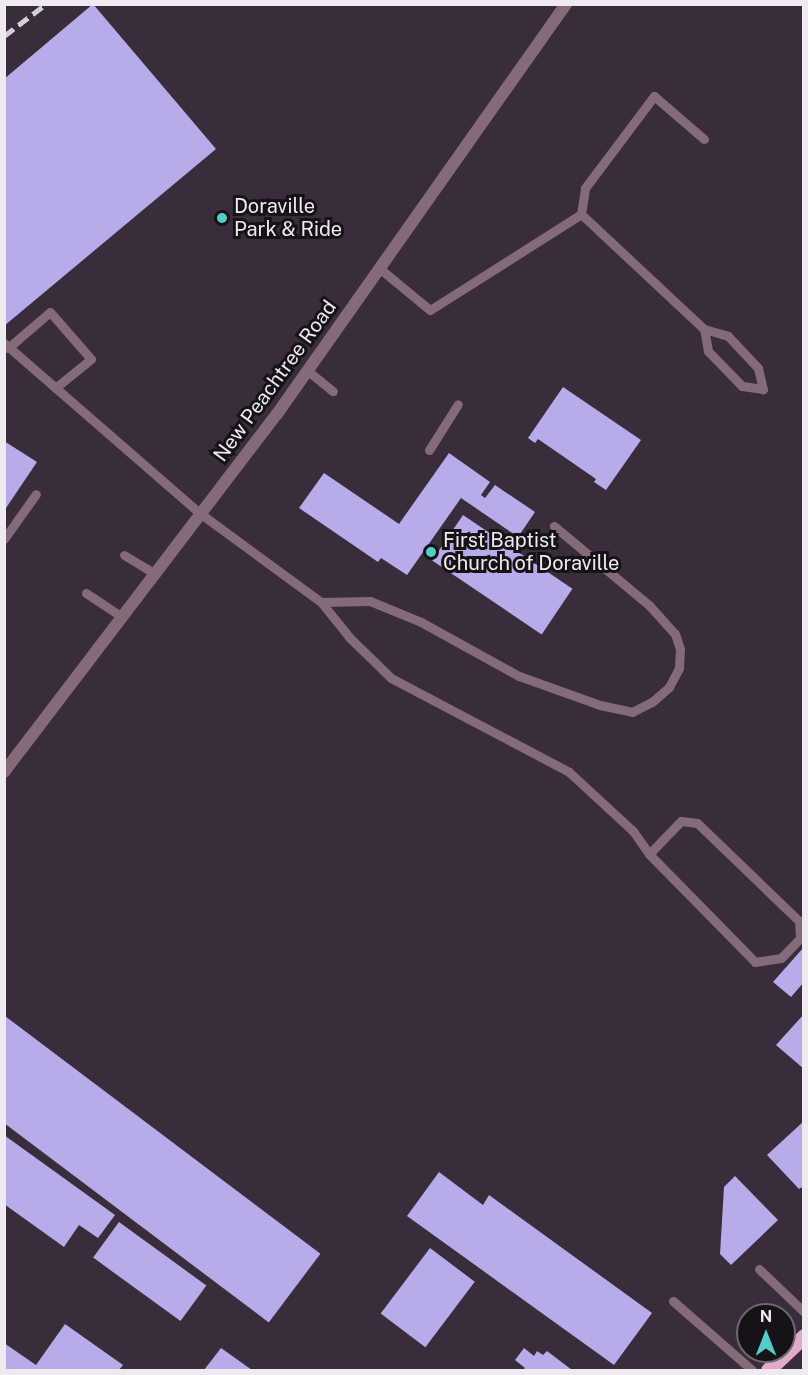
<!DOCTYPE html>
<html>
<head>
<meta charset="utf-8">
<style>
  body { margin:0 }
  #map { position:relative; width:808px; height:1375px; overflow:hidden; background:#302932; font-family:"Public Sans",sans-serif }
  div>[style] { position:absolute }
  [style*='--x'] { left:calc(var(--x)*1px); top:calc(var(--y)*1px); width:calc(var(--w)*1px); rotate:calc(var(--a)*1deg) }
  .built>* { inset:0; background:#392d3c }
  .building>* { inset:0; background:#b7abe9; transform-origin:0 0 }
  .service>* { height:9px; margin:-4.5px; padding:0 4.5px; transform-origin:4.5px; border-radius:4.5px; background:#856b7a }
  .tertiary>* { height:12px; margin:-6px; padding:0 6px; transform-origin:6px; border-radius:6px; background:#856b7a }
  .primary>* { height:15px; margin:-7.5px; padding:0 7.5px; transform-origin:7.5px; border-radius:7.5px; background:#e0aac9 }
  .rail>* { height:4.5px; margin-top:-2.25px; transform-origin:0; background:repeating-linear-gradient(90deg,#d3cfd5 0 12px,transparent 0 18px) }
  .dots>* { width:16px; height:16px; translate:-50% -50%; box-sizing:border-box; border:3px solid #161317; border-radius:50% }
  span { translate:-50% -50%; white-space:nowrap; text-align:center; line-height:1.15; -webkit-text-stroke:6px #161317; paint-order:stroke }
  .poi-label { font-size:20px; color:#eeeaf0 }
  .left { translate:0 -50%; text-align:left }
  .street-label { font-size:20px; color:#eeeaf0 }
  .frame { position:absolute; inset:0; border:6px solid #eeeaf0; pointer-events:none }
  .north { position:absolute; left:736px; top:1303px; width:60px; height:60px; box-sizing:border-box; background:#161317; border:2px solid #6c696e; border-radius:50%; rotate:0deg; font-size:16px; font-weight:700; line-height:24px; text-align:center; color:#eeeaf0 }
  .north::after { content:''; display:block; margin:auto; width:21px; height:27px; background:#53cdca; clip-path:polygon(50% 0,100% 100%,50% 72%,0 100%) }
</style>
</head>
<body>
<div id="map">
  <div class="built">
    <i style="clip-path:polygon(evenodd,5px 5px,803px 5px,803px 1370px,5px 1370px,5px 5px,748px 1315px,784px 1315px,784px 1351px,748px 1351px,748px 1315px)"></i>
  </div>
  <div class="building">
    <i style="clip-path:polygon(93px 4px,216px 149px,4px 326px,4px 79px)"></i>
    <i style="clip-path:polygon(563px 387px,641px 440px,606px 490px,594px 482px,596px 479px,538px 439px,535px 443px,528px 438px)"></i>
    <i style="clip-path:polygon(4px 441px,37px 462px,4px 511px)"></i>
    <i style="clip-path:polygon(449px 453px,490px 482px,481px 495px,485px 498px,495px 485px,535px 512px,518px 537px,461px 498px,407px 575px,381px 558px,378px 562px,299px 508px,324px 473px,399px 524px)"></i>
    <i style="left:463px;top:515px;width:132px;height:55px;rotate:34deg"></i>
    <i style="clip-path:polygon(804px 947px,804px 982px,791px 997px,773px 982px)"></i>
    <i style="clip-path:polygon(804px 1014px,804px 1069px,776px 1045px)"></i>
    <i style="left:5px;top:1016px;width:395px;height:86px;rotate:37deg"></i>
    <i style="clip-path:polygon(804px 1121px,804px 1186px,799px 1189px,767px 1155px)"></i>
    <i style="clip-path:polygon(4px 1135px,115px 1215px,98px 1238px,79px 1225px,64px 1247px,4px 1204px)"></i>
    <i style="clip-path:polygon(439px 1172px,483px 1205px,489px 1195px,652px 1313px,614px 1365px,407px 1216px)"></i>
    <i style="clip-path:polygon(735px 1176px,778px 1220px,731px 1265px,720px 1254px,724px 1187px)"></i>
    <i style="left:119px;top:1222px;width:108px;height:44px;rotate:36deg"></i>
    <i style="left:430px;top:1248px;width:56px;height:82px;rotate:37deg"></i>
    <i style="clip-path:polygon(65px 1324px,123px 1365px,119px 1370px,4px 1370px,4px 1343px,36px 1365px)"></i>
    <i style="clip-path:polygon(221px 1348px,252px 1370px,204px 1370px)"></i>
    <i style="clip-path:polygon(524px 1348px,534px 1356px,537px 1351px,543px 1355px,547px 1351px,572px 1370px,523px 1370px,525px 1368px,515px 1360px)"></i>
  </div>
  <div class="service">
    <i style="--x:581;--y:214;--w:26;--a:-81"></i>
    <i style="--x:585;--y:188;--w:115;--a:-53.1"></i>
    <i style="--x:654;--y:96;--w:66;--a:40.7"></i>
    <i style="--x:379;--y:268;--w:66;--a:39.5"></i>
    <i style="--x:430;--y:310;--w:179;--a:-32.4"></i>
    <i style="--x:581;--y:214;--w:168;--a:43.1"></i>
    <i style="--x:704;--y:329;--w:25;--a:16"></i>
    <i style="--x:728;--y:336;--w:44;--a:46.8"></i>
    <i style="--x:758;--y:368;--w:22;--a:77"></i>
    <i style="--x:763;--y:389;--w:21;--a:-172"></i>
    <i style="--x:742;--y:386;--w:49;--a:-134.2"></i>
    <i style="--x:708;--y:351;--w:22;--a:-100"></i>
    <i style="--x:4;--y:343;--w:261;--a:41"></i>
    <i style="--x:201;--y:514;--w:149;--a:36.3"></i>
    <i style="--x:321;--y:602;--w:46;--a:51.1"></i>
    <i style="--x:350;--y:638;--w:57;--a:44.3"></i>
    <i style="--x:391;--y:678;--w:201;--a:27.8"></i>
    <i style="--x:569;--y:772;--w:87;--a:42.7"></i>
    <i style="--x:633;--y:831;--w:28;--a:55"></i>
    <i style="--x:649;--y:854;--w:151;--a:45.5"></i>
    <i style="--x:755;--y:962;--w:26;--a:-9"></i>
    <i style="--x:781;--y:958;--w:28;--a:-46"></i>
    <i style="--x:800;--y:938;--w:17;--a:-93"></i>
    <i style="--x:799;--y:921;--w:141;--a:-136.1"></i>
    <i style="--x:697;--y:823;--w:16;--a:-173"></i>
    <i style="--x:681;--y:821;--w:46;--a:134.1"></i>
    <i style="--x:8;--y:348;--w:55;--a:-40.6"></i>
    <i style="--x:50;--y:312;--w:62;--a:48.9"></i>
    <i style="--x:91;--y:359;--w:46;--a:141.1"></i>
    <i style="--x:308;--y:371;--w:32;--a:39"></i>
    <i style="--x:429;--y:450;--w:54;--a:-57.8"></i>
    <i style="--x:4;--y:539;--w:55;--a:-54.6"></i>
    <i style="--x:124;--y:555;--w:37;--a:31"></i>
    <i style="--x:86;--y:593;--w:43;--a:33.7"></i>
    <i style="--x:321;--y:602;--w:49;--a:-1.2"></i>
    <i style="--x:370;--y:601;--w:55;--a:22.4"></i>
    <i style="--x:421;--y:622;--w:112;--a:28.9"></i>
    <i style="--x:519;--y:676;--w:86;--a:19.7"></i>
    <i style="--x:600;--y:705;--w:33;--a:12"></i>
    <i style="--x:632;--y:712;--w:22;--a:-27"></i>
    <i style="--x:652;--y:702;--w:23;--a:-41"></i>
    <i style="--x:669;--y:687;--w:21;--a:-62"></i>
    <i style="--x:679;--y:668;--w:19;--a:-87"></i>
    <i style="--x:680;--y:649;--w:16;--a:-108"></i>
    <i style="--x:675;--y:634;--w:38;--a:-132"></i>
    <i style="--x:650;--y:606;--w:125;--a:-140.2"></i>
    <i style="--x:759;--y:1269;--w:62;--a:43.7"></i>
    <i style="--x:673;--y:1301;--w:105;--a:41.1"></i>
  </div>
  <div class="tertiary">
    <i style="--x:4;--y:772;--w:450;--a:-52.7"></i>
    <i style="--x:277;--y:414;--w:502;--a:-54.82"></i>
  </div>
  <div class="primary">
    <i style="--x:768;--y:1370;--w:50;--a:-43.4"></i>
  </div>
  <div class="rail">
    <i style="--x:4;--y:36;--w:53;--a:-37.3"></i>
  </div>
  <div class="dots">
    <i style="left:222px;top:218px;background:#53cdca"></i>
    <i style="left:431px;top:552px;background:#53cdca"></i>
  </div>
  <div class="poi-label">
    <span class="left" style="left:234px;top:218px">Doraville<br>Park &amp; Ride</span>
    <span class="left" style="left:443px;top:552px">First Baptist<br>Church of Doraville</span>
  </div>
  <div class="street-label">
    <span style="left:275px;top:381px;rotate:-54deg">New Peachtree Road</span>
  </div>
  <div class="frame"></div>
  <div class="north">N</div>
</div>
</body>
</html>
